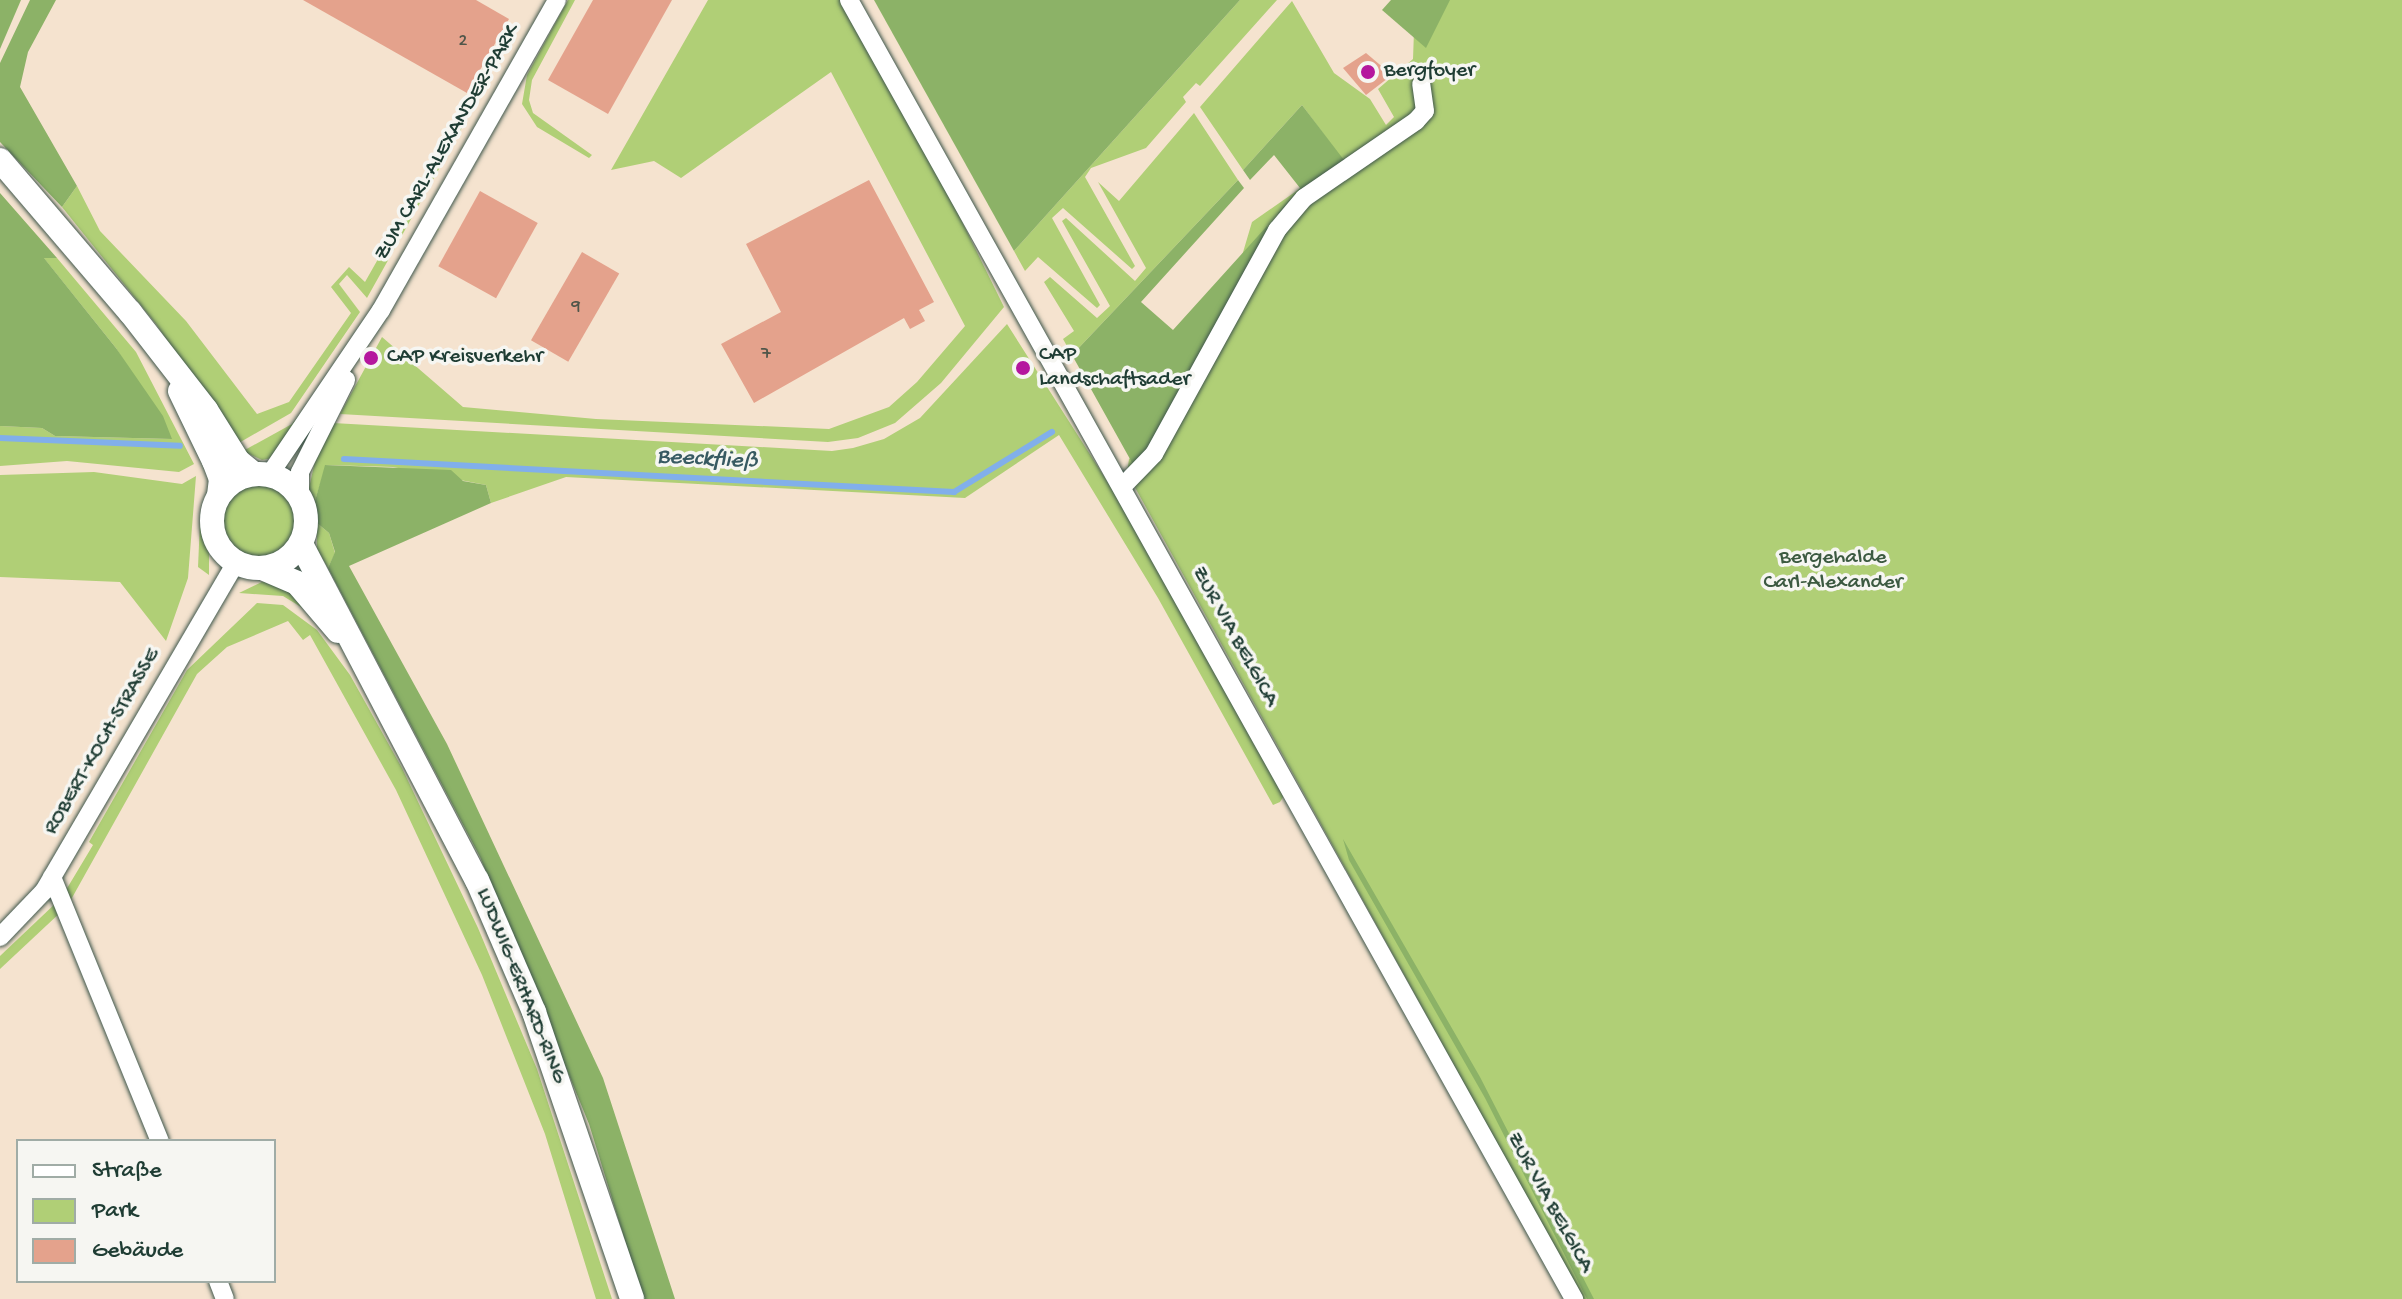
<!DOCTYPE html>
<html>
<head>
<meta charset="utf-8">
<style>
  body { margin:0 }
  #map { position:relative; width:2402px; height:1299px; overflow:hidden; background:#f5e3cf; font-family:"Gochi Hand",sans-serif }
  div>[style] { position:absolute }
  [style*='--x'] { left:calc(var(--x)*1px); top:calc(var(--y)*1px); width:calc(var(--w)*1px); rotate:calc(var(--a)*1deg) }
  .green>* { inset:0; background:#b0cf76 }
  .round { border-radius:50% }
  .forest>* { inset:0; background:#8cb267 }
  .stream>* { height:6px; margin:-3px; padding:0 3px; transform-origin:3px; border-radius:3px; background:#81afeb }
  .building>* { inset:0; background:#e4a28c; transform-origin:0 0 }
  .roads { filter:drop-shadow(0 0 2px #3f564b) drop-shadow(0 0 2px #3f564b) }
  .minor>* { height:18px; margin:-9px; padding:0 9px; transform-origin:9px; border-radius:9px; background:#fff }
  .major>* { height:24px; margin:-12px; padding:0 12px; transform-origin:12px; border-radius:12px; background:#fff }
  .major>.ring { margin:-12px; padding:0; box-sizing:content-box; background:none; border:24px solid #fff; border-radius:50% }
  .dots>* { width:22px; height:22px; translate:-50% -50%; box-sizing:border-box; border:4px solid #f6f6f2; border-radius:50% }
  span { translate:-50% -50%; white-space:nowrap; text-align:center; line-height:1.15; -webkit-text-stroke:7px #f6f6f2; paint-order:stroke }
  .number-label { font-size:18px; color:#50564a }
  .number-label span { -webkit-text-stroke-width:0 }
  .poi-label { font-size:22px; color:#1f3d34 }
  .left { translate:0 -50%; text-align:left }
  .street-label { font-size:22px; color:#1f3d34 }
  .park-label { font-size:22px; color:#3c5a41 }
  .water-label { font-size:24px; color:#385a62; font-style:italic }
  .legend { position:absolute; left:16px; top:1139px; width:260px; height:144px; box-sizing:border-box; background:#f6f6f2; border:2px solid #a0aca6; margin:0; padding:10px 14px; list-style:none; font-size:24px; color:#1f3d34 }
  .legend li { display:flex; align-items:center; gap:16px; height:40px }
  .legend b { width:40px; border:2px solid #a0aca6 }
</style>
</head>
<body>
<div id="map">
  <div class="green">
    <i style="clip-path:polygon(568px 0,575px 0,532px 80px,529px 100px,533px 113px,592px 155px,589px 158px,537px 127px,522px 104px,527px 75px)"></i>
    <i style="clip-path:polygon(708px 0,842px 0,943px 183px,1004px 307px,941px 383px,895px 423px,858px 438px,828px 442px,340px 414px,382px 337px,463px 407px,596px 419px,829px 429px,889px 407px,917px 382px,965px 326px,831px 72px,681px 178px,654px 161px,611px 170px)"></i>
    <i style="clip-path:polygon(1240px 0,1277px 0,1200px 86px,1196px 83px,1183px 97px,1186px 102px,1146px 148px,1091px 168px,1085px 177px,1135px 266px,1132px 269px,1063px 208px,1052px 218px,1100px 305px,1097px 308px,1038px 257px,1025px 271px,1014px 251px)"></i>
    <i style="clip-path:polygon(1424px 0,2402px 0,2402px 1299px,1583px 1299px,1127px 473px,1129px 459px,1142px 449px,1233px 286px,1252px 222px,1342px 159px,1302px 105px,1243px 170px,1200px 107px,1292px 1px,1334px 73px,1370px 99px,1386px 125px,1394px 117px,1378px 89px,1413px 59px,1414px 31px)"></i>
    <i style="clip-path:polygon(461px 113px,468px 117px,367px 298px,347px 275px,339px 284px,360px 312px,291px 413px,237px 444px,156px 324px,62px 207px,77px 186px,100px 231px,186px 321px,257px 414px,289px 402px,351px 313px,331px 287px,349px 267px,365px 282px)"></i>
    <i style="clip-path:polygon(1194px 113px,1238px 180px,1072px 355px,1063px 339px,1074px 331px,1044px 282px,1050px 277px,1097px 318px,1110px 306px,1062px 221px,1066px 218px,1135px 281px,1146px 268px,1098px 182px,1119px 201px)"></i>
    <i style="clip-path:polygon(43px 257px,57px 258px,136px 352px,194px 464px,179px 472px,67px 461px,0 466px,0 426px,42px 428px,55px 436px,171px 439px,116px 348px)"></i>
    <i style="clip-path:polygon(1007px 324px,1114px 492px,1285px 794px,1280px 802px,1273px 805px,1158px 598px,1059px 435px,965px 498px,566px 477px,491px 503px,486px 485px,393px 467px,326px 465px,315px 501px,309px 488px,317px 452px,333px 423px,832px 451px,853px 448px,884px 439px,920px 418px)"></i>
    <i style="clip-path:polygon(303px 410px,273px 458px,262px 460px,243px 451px,292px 424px)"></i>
    <i style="clip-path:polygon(94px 472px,182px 484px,196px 476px,188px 578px,166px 641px,120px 582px,0 577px,0 475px)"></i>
    <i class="round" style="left:223px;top:485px;width:74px;height:74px"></i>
    <i style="clip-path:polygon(200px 522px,209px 553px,209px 575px,198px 567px)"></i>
    <i style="clip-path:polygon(317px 523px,329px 533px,335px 553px,328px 568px,317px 549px)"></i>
    <i style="clip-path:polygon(266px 580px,280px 583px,314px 615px,283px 596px,239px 593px)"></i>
    <i style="clip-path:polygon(257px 603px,283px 605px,317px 630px,350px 675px,402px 768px,478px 928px,537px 1069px,612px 1299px,596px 1299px,545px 1134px,482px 975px,396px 790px,310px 635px,303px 640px,288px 621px,227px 647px,197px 674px,68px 905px,63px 895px,93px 845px,89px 842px,187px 670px)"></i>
    <i style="clip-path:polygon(58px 901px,62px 911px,0 969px,0 956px)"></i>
  </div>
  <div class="forest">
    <i style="clip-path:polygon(0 0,21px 0,0 49px)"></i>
    <i style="clip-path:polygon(30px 0,56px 0,28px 52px,20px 87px,77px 186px,62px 207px,0 142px,0 63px)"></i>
    <i style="clip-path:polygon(874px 0,1240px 0,1014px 251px)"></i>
    <i style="clip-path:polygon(1391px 0,1450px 0,1426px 48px,1382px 10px)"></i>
    <i style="clip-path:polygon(1302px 105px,1347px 164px,1284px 217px,1278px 213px,1300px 188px,1274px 155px,1250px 180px,1243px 170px)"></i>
    <i style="clip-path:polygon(1238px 180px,1244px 188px,1141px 302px,1173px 330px,1267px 226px,1269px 234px,1236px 300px,1135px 468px,1072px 355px)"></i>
    <i style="clip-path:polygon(0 193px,57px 258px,44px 258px,116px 348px,163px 416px,172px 439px,55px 436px,42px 428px,0 426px)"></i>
    <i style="clip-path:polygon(325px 465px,451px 470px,463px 481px,486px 485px,491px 503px,349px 566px,447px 744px,603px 1078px,675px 1299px,643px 1299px,589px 1124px,480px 857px,328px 568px,335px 552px,329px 533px,317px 523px,315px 501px)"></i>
    <i style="clip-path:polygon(1343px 839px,1480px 1077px,1594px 1299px,1587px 1299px,1485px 1098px,1349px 860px)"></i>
  </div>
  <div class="stream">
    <i style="--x:0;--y:438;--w:180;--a:2.5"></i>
    <i style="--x:344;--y:459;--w:611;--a:3.1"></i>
    <i style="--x:954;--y:492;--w:115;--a:-31.5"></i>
  </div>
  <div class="building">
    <i style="clip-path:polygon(303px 0,476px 0,509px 19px,467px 93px)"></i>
    <i style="clip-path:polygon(593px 0,672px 0,608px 114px,548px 80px)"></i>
    <i style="clip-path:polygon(1366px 53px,1392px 75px,1366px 95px,1343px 68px)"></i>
    <i style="clip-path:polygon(869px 180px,934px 302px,919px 310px,925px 321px,910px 329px,904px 318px,754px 403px,721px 344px,781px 312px,746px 244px)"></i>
    <i style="left:480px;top:191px;width:66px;height:86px;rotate:29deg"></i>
    <i style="left:582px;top:252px;width:43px;height:102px;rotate:30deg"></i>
  </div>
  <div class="roads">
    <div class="minor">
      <i style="--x:849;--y:0;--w:1488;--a:60.83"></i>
      <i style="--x:270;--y:474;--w:198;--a:-55.9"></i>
      <i style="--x:381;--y:310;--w:356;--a:-60.4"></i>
      <i style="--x:1122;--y:487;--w:46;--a:-45.9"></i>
      <i style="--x:1154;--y:454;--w:256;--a:-61.2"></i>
      <i style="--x:1277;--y:230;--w:42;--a:-49.8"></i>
      <i style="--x:1304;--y:198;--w:136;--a:-34.5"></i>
      <i style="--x:1416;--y:121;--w:13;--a:-48"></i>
      <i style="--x:1425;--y:111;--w:27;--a:-98"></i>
      <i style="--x:300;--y:496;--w:24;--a:-90"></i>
      <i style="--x:300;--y:472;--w:103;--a:-63.4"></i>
      <i style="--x:52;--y:877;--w:285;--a:67.8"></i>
      <i style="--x:0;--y:937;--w:64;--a:-46.3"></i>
      <i style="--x:44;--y:891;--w:381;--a:-59.7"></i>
      <i style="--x:218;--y:1281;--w:19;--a:69"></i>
    </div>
    <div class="major">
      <i style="--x:0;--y:160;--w:200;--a:49.5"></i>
      <i style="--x:130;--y:312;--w:124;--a:52.2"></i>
      <i style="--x:206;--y:410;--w:60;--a:57.9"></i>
      <i style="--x:238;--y:461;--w:19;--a:39"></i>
      <i style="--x:180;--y:391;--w:78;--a:64.1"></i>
      <i style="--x:214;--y:461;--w:19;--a:69"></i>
      <i style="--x:221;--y:479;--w:16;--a:97"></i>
      <i class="ring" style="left:212px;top:474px;width:70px;height:70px"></i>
      <i style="--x:301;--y:544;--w:379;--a:62.4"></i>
      <i style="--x:477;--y:880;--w:144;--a:66.6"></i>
      <i style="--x:534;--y:1012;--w:303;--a:71.1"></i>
      <i style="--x:262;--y:568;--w:38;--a:23"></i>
      <i style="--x:297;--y:583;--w:63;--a:49.5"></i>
    </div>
  </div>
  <div class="dots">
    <i style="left:1368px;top:72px;background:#b5179e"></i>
    <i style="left:371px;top:358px;background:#b5179e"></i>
    <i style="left:1023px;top:368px;background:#b5179e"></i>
  </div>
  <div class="number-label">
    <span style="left:463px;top:42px">2</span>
    <span style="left:576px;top:307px">9</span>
    <span style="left:766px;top:355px">7</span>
  </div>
  <div class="poi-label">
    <span class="left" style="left:1384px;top:72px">Bergfoyer</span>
    <span class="left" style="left:1039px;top:368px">CAP<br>Landschaftsader</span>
    <span class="left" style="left:387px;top:358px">CAP Kreisverkehr</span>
  </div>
  <div class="street-label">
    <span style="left:448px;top:143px;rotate:-60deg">ZUM CARL-ALEXANDER-PARK</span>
    <span style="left:1234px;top:637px;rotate:61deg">ZUR VIA BELGICA</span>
    <span style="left:103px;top:742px;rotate:-60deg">ROBERT-KOCH-STRASSE</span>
    <span style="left:520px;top:986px;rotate:68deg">LUDWIG-ERHARD-RING</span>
    <span style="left:1549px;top:1203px;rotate:61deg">ZUR VIA BELGICA</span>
  </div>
  <div class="park-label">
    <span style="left:1833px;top:571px">Bergehalde<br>Carl-Alexander</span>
  </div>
  <div class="water-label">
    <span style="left:707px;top:460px;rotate:3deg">Beeckfließ</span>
  </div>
  <ul class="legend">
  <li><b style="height:10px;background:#fff"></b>Straße</li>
  <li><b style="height:22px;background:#b0cf76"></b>Park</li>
  <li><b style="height:22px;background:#e4a28c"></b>Gebäude</li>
  </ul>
</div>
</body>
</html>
